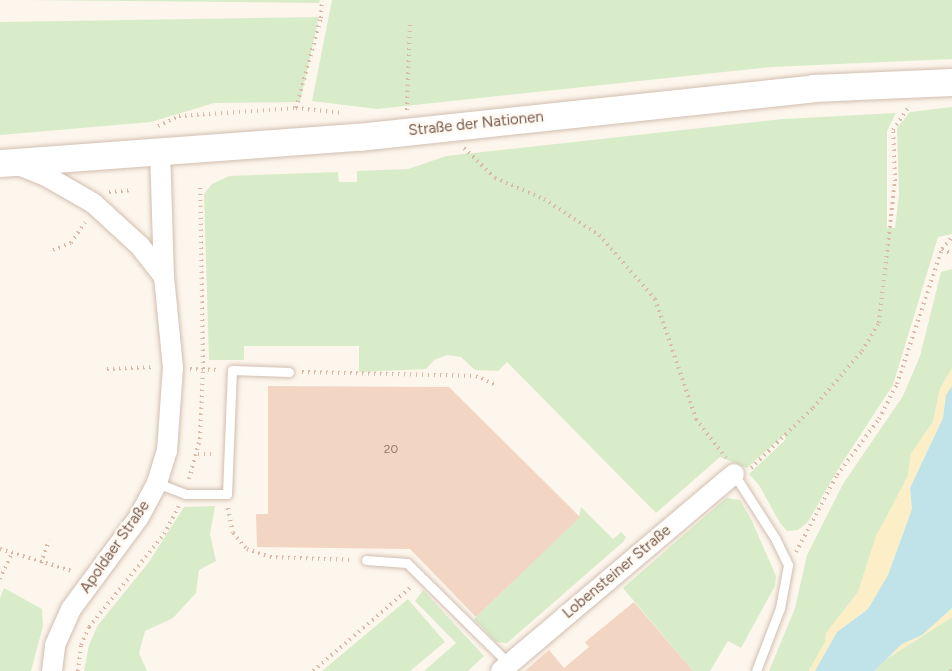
<!DOCTYPE html>
<html>
<head>
<meta charset="utf-8">
<style>
  body { margin:0 }
  #map { position:relative; width:952px; height:671px; overflow:hidden; background:#fdf6ec; font-family:Figtree,sans-serif }
  div>[style] { position:absolute }
  [style*='--x'] { left:calc(var(--x)*1px); top:calc(var(--y)*1px); width:calc(var(--w)*1px); rotate:calc(var(--a)*1deg) }
  .green>* { inset:0; background:#d8ecc9 }
  .sand>* { inset:0; background:#fcefc7 }
  .water>* { inset:0; background:#bfe3e8 }
  .building>* { inset:0; background:#f3d5c3 }
  .path>* { height:4px; margin-top:-2px; transform-origin:0; background:repeating-linear-gradient(90deg,#d9b8a5 0 1.5px,transparent 0 6px) }
  .roads { filter:drop-shadow(0 0 2px #d1beb0) drop-shadow(0 0 2px #d1beb0) }
  .service>* { height:9px; margin:-4.5px; padding:0 4.5px; transform-origin:4.5px; border-radius:4.5px; background:#fff }
  .minor>* { height:20px; margin:-10px; padding:0 10px; transform-origin:10px; border-radius:10px; background:#fff }
  .secondary>* { height:27px; margin:-13.5px; padding:0 13.5px; transform-origin:13.5px; border-radius:13.5px; background:#fff }
  span { translate:-50% -50%; white-space:nowrap; text-align:center; line-height:1.15; -webkit-text-stroke:5px #fffaf3; paint-order:stroke }
  .number-label { font-size:12px; color:#987a6a }
  .number-label span { -webkit-text-stroke-width:0 }
  .street-label { font-size:15px; color:#7a5c4d }
</style>
</head>
<body>
<div id="map">
  <div class="green">
    <i style="clip-path:polygon(25px 0,320px 0,319px 3px)"></i>
    <i style="clip-path:polygon(332px 0,952px 0,952px 59px,771px 67px,377px 109px,312px 101px)"></i>
    <i style="clip-path:polygon(319px 17px,300px 102px,214px 103px,151px 122px,0 135px,0 22px)"></i>
    <i style="clip-path:polygon(952px 107px,952px 234px,938px 237px,893px 385px,835px 474px,808px 522px,798px 530px,787px 531px,780px 523px,759px 485px,749px 474px,786px 439px,784px 435px,747px 468px,720px 457px,656px 513px,507px 362px,498px 371px,475px 370px,461px 357px,447px 355px,434px 360px,426px 369px,359px 372px,359px 346px,244px 346px,244px 360px,209px 360px,204px 194px,212px 184px,229px 176px,338px 172px,339px 182px,357px 182px,357px 171px,408px 169px,446px 156px,783px 119px,896px 113px,887px 131px,887px 228px,895px 228px,899px 195px,897px 128px,910px 112px)"></i>
    <i style="clip-path:polygon(952px 269px,952px 368px,940px 389px,933px 422px,911px 454px,908px 476px,877px 536px,858px 592px,837px 621px,809px 671px,769px 671px,795px 608px,807px 555px,843px 484px,903px 396px,920px 356px,941px 272px)"></i>
    <i style="clip-path:polygon(726px 498px,740px 500px,752px 521px,776px 576px,775px 586px,741px 648px,728px 641px,710px 671px,693px 671px,623px 588px)"></i>
    <i style="clip-path:polygon(215px 506px,210px 534px,216px 561px,199px 570px,196px 593px,173px 618px,145px 631px,139px 653px,147px 671px,84px 671px,89px 645px,98px 625px,149px 562px,184px 507px)"></i>
    <i style="clip-path:polygon(581px 507px,613px 539px,621px 532px,626px 537px,623px 542px,507px 643px,496px 642px,474px 619px,579px 517px)"></i>
    <i style="clip-path:polygon(4px 588px,42px 609px,43px 626px,31px 671px,0 671px,0 598px)"></i>
    <i style="clip-path:polygon(423px 590px,484px 656px,468px 671px,424px 671px,456px 643px,415px 601px)"></i>
    <i style="clip-path:polygon(408px 599px,445px 642px,410px 671px,322px 671px)"></i>
    <i style="clip-path:polygon(952px 617px,952px 671px,874px 671px,885px 660px)"></i>
  </div>
  <div class="sand">
    <i style="clip-path:polygon(952px 368px,952px 386px,945px 401px,943px 418px,910px 488px,912px 509px,888px 575px,868px 609px,837px 632px,815px 671px,809px 671px,825px 642px,826px 633px,858px 592px,876px 536px,908px 476px,911px 454px,933px 422px,940px 389px)"></i>
    <i style="clip-path:polygon(952px 608px,952px 617px,885px 660px,902px 644px,922px 635px)"></i>
  </div>
  <div class="water">
    <i style="clip-path:polygon(952px 386px,952px 608px,922px 635px,902px 644px,874px 671px,815px 671px,837px 632px,868px 609px,888px 575px,912px 509px,910px 488px,943px 418px,946px 395px)"></i>
  </div>
  <div class="building">
    <i style="clip-path:polygon(268px 386px,449px 387px,580px 517px,476px 617px,410px 549px,257px 547px,256px 514px,268px 514px)"></i>
    <i style="clip-path:polygon(634px 602px,693px 671px,525px 671px,549px 650px,564px 668px,589px 647px,585px 642px)"></i>
  </div>
  <div class="path">
    <i style="--x:296;--y:108;--w:93;--a:-74.5"></i>
    <i style="--x:321;--y:18;--w:18;--a:-87"></i>
    <i style="--x:407;--y:110;--w:88;--a:-88"></i>
    <i style="--x:158;--y:126;--w:23;--a:-25"></i>
    <i style="--x:179;--y:116;--w:117;--a:-3.9"></i>
    <i style="--x:296;--y:108;--w:46;--a:6.2"></i>
    <i style="--x:464;--y:148;--w:43;--a:44.1"></i>
    <i style="--x:495;--y:178;--w:53;--a:23.2"></i>
    <i style="--x:544;--y:199;--w:66;--a:33.2"></i>
    <i style="--x:599;--y:235;--w:85;--a:48.8"></i>
    <i style="--x:655;--y:299;--w:127;--a:71.1"></i>
    <i style="--x:696;--y:419;--w:49;--a:52.4"></i>
    <i style="--x:109;--y:192;--w:24;--a:-5"></i>
    <i style="--x:942;--y:249;--w:11;--a:27"></i>
    <i style="--x:53;--y:250;--w:19;--a:-21"></i>
    <i style="--x:71;--y:243;--w:25;--a:-56"></i>
    <i style="--x:107;--y:369;--w:46;--a:-2.5"></i>
    <i style="--x:190;--y:369;--w:29;--a:2"></i>
    <i style="--x:302;--y:372;--w:174;--a:1.3"></i>
    <i style="--x:476;--y:376;--w:20;--a:24"></i>
    <i style="--x:198;--y:454;--w:17;--a:0"></i>
    <i style="--x:751;--y:468;--w:86;--a:-44.1"></i>
    <i style="--x:813;--y:408;--w:75;--a:-49.3"></i>
    <i style="--x:862;--y:351;--w:33;--a:-59"></i>
    <i style="--x:879;--y:323;--w:143;--a:-83.6"></i>
    <i style="--x:895;--y:181;--w:51;--a:-92.2"></i>
    <i style="--x:893;--y:130;--w:27;--a:-56"></i>
    <i style="--x:189;--y:479;--w:41;--a:-74.6"></i>
    <i style="--x:200;--y:439;--w:70;--a:-87.5"></i>
    <i style="--x:203;--y:369;--w:181;--a:-90.9"></i>
    <i style="--x:228;--y:508;--w:25;--a:79"></i>
    <i style="--x:233;--y:533;--w:21;--a:49"></i>
    <i style="--x:247;--y:549;--w:24;--a:19"></i>
    <i style="--x:270;--y:557;--w:83;--a:2.1"></i>
    <i style="--x:0;--y:549;--w:75;--a:17"></i>
    <i style="--x:796;--y:552;--w:87;--a:-62"></i>
    <i style="--x:837;--y:475;--w:70;--a:-53.1"></i>
    <i style="--x:879;--y:419;--w:39;--a:-63"></i>
    <i style="--x:897;--y:384;--w:142;--a:-71.6"></i>
    <i style="--x:942;--y:249;--w:16;--a:-50"></i>
    <i style="--x:41;--y:563;--w:24;--a:-71"></i>
    <i style="--x:0;--y:579;--w:29;--a:-65"></i>
    <i style="--x:78;--y:671;--w:26;--a:-83"></i>
    <i style="--x:81;--y:645;--w:20;--a:-66"></i>
    <i style="--x:89;--y:627;--w:119;--a:-51.1"></i>
    <i style="--x:164;--y:534;--w:32;--a:-62"></i>
    <i style="--x:313;--y:671;--w:129;--a:-40.6"></i>
    <i style="--x:951;--y:671;--w:2;--a:-63"></i>
  </div>
  <div class="roads">
    <div class="service">
      <i style="--x:734;--y:474;--w:76;--a:57.4"></i>
      <i style="--x:775;--y:538;--w:30;--a:64"></i>
      <i style="--x:788;--y:565;--w:44;--a:100.5"></i>
      <i style="--x:780;--y:608;--w:67;--a:110.9"></i>
      <i style="--x:157;--y:483;--w:30;--a:21"></i>
      <i style="--x:185;--y:494;--w:42;--a:0"></i>
      <i style="--x:227;--y:494;--w:124;--a:-87.7"></i>
      <i style="--x:232;--y:370;--w:57;--a:2"></i>
      <i style="--x:366;--y:560;--w:41;--a:4.2"></i>
      <i style="--x:407;--y:563;--w:144;--a:44.7"></i>
    </div>
    <div class="minor">
      <i style="--x:16;--y:164;--w:32;--a:22"></i>
      <i style="--x:46;--y:176;--w:54;--a:29.9"></i>
      <i style="--x:93;--y:203;--w:64;--a:42.5"></i>
      <i style="--x:140;--y:246;--w:39;--a:52"></i>
      <i style="--x:52;--y:671;--w:26;--a:-83"></i>
      <i style="--x:55;--y:645;--w:39;--a:-66"></i>
      <i style="--x:71;--y:609;--w:114;--a:-53.5"></i>
      <i style="--x:139;--y:517;--w:38;--a:-62"></i>
      <i style="--x:157;--y:483;--w:34;--a:-73"></i>
      <i style="--x:167;--y:451;--w:83;--a:-85.9"></i>
      <i style="--x:173;--y:368;--w:91;--a:-95.6"></i>
      <i style="--x:164;--y:277;--w:126;--a:-91.8"></i>
      <i style="--x:501;--y:671;--w:305;--a:-40.2"></i>
    </div>
    <div class="secondary">
      <i style="--x:0;--y:163;--w:359;--a:-4.2"></i>
      <i style="--x:358;--y:137;--w:458;--a:-6.1"></i>
      <i style="--x:813;--y:88;--w:139;--a:-2.5"></i>
    </div>
  </div>
  <div class="number-label">
    <span style="left:391px;top:450px">20</span>
  </div>
  <div class="street-label">
    <span style="left:476px;top:124px;rotate:-6deg">Straße der Nationen</span>
    <span style="left:115px;top:547px;rotate:-55deg">Apoldaer Straße</span>
    <span style="left:617px;top:572px;rotate:-40deg">Lobensteiner Straße</span>
  </div>
</div>
</body>
</html>
